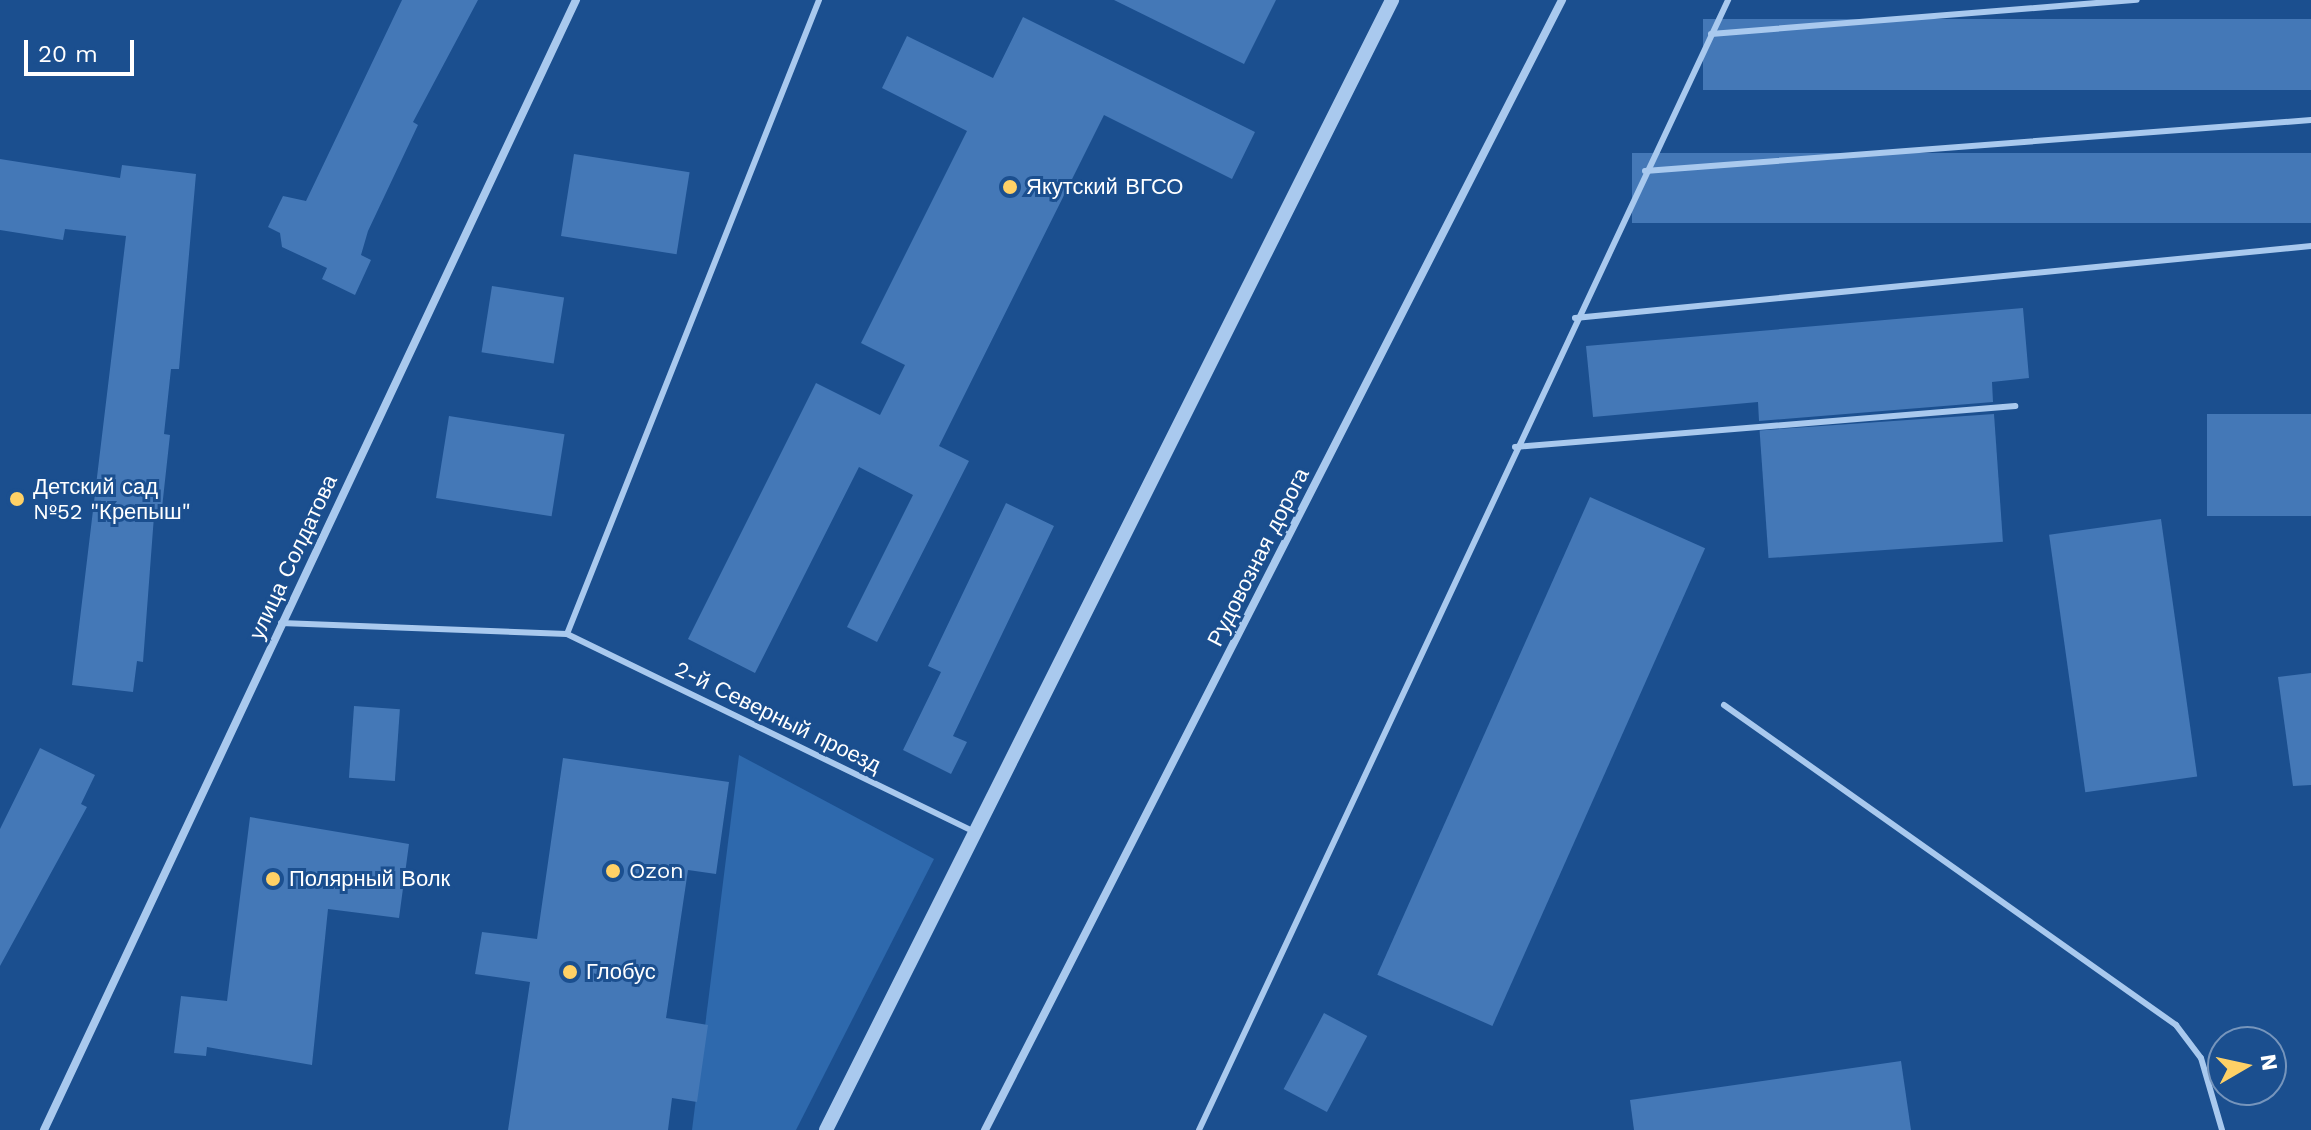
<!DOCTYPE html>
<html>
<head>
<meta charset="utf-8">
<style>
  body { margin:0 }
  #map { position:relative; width:2311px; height:1130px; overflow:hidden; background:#1b4f8f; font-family:"Work Sans",sans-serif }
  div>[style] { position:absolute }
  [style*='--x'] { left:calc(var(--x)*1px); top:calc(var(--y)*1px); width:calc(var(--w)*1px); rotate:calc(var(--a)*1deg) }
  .green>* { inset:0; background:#2e69ad }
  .building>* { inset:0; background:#4478b7; transform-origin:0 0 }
  .service>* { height:6px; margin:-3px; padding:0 3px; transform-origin:3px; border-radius:3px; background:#a9c9ee }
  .minor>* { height:8px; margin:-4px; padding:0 4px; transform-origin:4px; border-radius:4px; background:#a9c9ee }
  .tertiary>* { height:14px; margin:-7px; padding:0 7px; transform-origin:7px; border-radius:7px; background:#a9c9ee }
  .dots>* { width:22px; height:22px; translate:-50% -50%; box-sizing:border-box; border:4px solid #1b4f8f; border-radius:50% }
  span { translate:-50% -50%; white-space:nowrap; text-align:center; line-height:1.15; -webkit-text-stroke:6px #1b4f8f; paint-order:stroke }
  .poi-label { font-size:22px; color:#fff }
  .left { translate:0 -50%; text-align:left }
  .street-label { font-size:22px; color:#fff }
  .north { position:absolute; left:2207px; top:1026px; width:80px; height:80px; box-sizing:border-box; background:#1b4f8f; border:2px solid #7695bc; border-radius:50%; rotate:81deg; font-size:22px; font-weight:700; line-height:32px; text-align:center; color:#fff }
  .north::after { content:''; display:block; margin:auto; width:28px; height:36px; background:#ffd166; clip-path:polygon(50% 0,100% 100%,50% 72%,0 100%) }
  .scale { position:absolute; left:24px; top:40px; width:110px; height:36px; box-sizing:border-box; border:4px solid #fff; border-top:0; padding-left:10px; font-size:24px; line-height:28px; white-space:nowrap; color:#fff; -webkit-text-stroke:6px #1b4f8f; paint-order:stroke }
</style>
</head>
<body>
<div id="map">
  <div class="green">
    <i style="clip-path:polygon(739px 755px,934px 859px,796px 1130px,692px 1130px)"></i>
  </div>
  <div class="building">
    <i style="clip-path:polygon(402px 0,478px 0,413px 122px,418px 125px,368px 231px,361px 255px,371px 260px,355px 295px,322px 279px,327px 268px,282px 247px,280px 233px,268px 227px,283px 196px,306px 201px)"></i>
    <i style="clip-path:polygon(1114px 0,1276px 0,1244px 64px)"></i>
    <i style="clip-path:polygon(1023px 17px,1255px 132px,1232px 179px,1104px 115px,939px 446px,969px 461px,877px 642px,847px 627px,913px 495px,859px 467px,755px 673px,688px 639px,816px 383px,880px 415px,905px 365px,861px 343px,967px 131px,882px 88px,907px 36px,993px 78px)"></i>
    <i style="left:2311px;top:19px;width:71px;height:608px;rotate:90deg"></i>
    <i style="left:2311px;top:153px;width:70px;height:679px;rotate:90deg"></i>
    <i style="left:574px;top:154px;width:117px;height:83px;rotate:9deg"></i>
    <i style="clip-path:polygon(0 159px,120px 178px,122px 165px,196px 174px,179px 369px,171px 369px,164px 434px,170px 435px,161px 517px,154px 516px,143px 662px,137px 661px,133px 692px,72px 685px,126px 236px,65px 229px,63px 240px,0 230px)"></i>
    <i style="left:492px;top:286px;width:73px;height:67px;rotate:9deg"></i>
    <i style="clip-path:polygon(2023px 308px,2029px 378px,1992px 382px,1993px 402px,1759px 421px,1758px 402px,1593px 417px,1586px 346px)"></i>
    <i style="left:1994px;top:414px;width:128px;height:235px;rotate:86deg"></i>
    <i style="left:2311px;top:414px;width:102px;height:104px;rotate:90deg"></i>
    <i style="left:449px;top:416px;width:117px;height:83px;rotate:9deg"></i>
    <i style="left:1590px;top:497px;width:126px;height:523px;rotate:24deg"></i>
    <i style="clip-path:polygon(1006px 503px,1054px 526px,953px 736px,967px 742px,951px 774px,903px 750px,941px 672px,928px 666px)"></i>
    <i style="left:2161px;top:519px;width:260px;height:113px;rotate:82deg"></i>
    <i style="clip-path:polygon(2311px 673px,2311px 785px,2293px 786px,2278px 677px)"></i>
    <i style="left:354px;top:706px;width:46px;height:72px;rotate:4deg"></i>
    <i style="clip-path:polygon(40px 748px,95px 775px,81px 804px,87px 807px,0 966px,0 829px)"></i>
    <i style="clip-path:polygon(563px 758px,729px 782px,716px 874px,688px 870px,666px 1018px,708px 1025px,697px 1102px,672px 1098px,668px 1130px,508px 1130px,530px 982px,475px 974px,482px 932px,537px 939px)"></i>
    <i style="clip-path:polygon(250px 817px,409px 844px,399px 918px,328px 909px,312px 1065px,207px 1047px,206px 1056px,174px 1053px,181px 996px,227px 1001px)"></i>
    <i style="left:1324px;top:1013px;width:49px;height:86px;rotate:28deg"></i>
    <i style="clip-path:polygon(1901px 1061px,1911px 1130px,1634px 1130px,1630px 1100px)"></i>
  </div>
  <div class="service">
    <i style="--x:1711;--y:34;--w:427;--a:-4.6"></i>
    <i style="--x:1645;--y:171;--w:668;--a:-4.38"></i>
    <i style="--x:1575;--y:318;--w:740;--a:-5.59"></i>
    <i style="--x:1515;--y:447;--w:502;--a:-4.69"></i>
    <i style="--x:281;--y:623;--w:286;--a:2.2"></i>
    <i style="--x:567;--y:634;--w:682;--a:-68.32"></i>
    <i style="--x:567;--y:634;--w:453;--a:25.9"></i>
    <i style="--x:1724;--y:705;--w:554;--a:35.3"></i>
    <i style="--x:2176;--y:1025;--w:41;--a:52.9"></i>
    <i style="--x:2201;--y:1058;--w:75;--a:73.7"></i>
    <i style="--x:1199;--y:1130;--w:1248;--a:-64.91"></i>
  </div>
  <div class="minor">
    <i style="--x:44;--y:1130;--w:1249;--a:-64.79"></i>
    <i style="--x:985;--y:1130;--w:1269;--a:-62.95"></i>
  </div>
  <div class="tertiary">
    <i style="--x:826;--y:1130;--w:1264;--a:-63.39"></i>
  </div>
  <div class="dots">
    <i style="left:1010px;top:187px;background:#ffd166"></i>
    <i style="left:17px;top:499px;background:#ffd166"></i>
    <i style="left:613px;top:871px;background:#ffd166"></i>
    <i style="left:273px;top:879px;background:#ffd166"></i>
    <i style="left:570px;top:972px;background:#ffd166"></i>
  </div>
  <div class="poi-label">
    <span class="left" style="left:1026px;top:187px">Якутский ВГСО</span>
    <span class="left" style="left:33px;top:499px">Детский сад<br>№52 "Крепыш"</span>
    <span class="left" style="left:629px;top:871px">Ozon</span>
    <span class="left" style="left:289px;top:879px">Полярный Волк</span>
    <span class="left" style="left:586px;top:972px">Глобус</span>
  </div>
  <div class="street-label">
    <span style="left:293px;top:557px;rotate:-65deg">улица Солдатова</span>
    <span style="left:1258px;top:557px;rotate:-63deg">Рудовозная дорога</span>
    <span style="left:778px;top:717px;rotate:26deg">2-й Северный проезд</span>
  </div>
  <div class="north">N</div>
  <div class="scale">20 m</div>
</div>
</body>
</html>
